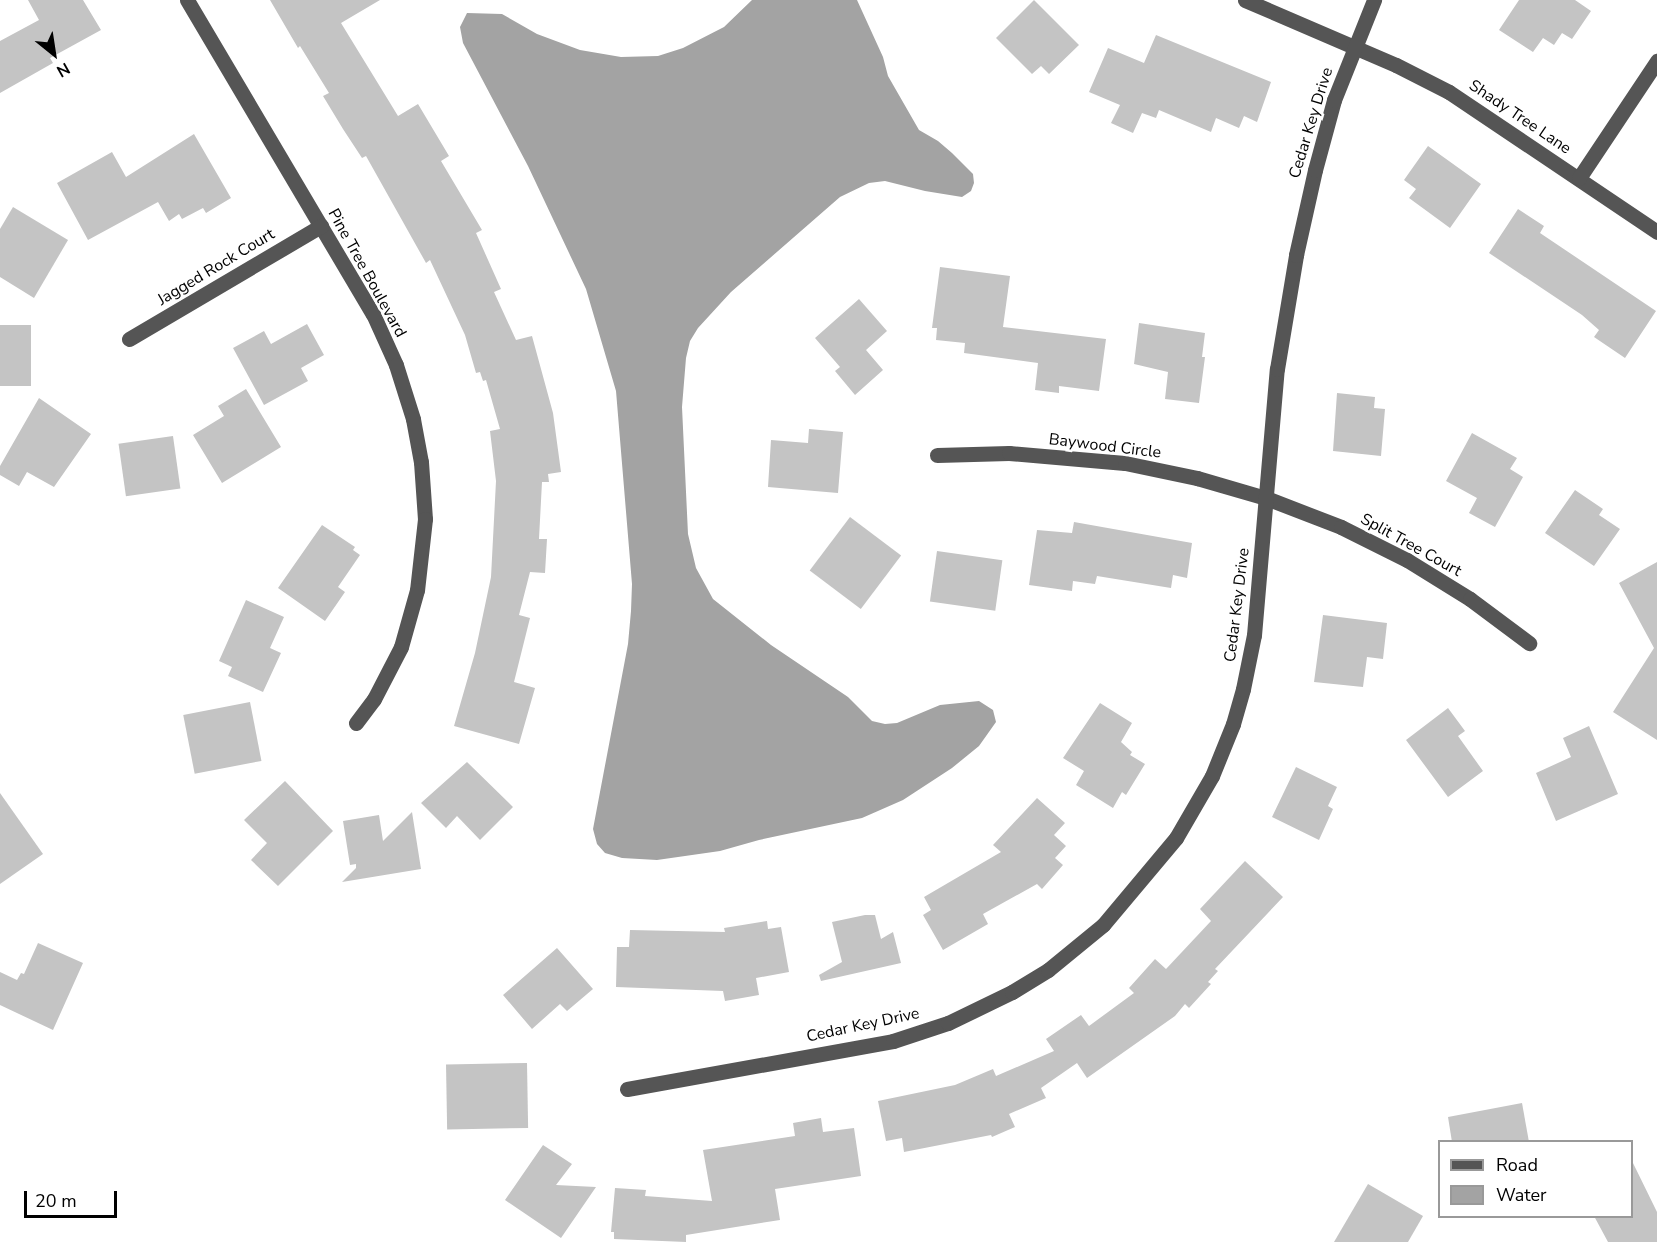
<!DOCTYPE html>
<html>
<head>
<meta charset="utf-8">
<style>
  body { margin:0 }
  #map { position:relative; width:1657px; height:1242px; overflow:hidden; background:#fff; font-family:"Nunito Sans",sans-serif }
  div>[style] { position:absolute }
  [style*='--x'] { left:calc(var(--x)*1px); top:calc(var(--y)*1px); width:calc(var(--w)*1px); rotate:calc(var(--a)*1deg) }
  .water>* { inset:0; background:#a3a3a3 }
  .building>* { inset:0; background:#c4c4c4; transform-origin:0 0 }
  .minor>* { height:15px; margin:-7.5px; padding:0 7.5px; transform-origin:7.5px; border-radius:7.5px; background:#555 }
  span { translate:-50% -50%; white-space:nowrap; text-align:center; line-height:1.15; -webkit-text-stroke:5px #fff; paint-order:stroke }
  .street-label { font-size:16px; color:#000 }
  .legend { position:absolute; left:1438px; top:1140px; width:195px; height:78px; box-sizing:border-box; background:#fff; border:2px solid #999; margin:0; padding:8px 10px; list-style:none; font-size:18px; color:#000 }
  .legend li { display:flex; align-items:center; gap:12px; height:30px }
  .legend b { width:30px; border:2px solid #999 }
  .north { position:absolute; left:24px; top:24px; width:60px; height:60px; -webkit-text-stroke:4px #fff; paint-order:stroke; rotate:150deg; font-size:16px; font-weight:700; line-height:24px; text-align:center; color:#000 }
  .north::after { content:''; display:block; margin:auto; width:21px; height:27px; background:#000; clip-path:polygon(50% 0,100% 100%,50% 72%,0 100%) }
  .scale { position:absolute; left:24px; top:1191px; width:93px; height:27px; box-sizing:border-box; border:3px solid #000; border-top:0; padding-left:8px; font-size:18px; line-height:21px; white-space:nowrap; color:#000; -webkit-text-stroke:4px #fff; paint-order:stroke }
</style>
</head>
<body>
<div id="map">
  <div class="water">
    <i style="clip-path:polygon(752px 0,857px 0,883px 57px,888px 76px,919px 130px,938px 141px,952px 153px,973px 174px,974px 183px,971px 191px,962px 197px,925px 191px,885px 181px,869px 183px,840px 197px,731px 292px,698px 328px,690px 341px,686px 358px,682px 407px,688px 534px,696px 568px,713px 599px,771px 645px,848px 697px,872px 721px,885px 724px,897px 723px,940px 705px,979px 701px,993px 710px,996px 722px,979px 746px,952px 768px,903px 800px,862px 818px,759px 840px,720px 851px,657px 860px,622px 858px,605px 853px,597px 844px,593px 829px,628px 644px,631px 611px,632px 584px,616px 391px,586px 289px,528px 166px,463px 43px,460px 27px,467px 13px,502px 14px,537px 34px,580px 50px,621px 57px,658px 56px,683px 48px,724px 27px)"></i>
  </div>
  <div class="building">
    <i style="clip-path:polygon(28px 0,83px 0,101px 30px,50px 58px,53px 63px,0 93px,0 41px,39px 20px)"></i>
    <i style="clip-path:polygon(270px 0,380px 0,341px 23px,398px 116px,418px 104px,449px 156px,441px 161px,482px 230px,476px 233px,501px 289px,494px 292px,516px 340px,532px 336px,553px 413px,561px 472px,548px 474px,549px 482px,542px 482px,539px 539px,547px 539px,545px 573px,530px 572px,519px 615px,530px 618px,514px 682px,535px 688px,519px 744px,454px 726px,475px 653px,491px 577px,496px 481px,490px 431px,500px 429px,486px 380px,483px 381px,480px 372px,476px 373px,465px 335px,430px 260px,426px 263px,366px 156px,362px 158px,343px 129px,323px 96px,329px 93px,300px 46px,298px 48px)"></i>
    <i style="clip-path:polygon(1034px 0,1079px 45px,1049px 74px,1041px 66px,1032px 74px,996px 38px)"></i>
    <i style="clip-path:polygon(1519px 0,1575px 0,1591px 11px,1572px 39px,1562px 33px,1554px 45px,1543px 38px,1533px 52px,1499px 30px)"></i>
    <i style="clip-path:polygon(1156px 35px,1271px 82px,1257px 122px,1244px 116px,1239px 128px,1216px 118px,1211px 132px,1159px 110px,1156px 118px,1142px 113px,1133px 133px,1111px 123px,1120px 105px,1089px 92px,1108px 48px,1144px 63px)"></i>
    <i style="clip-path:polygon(194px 134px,231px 198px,206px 213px,203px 208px,182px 219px,179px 214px,169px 221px,158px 202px,88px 240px,57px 183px,112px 152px,126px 177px)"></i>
    <i style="clip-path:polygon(1428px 146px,1481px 184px,1450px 228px,1409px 198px,1416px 189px,1404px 180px)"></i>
    <i style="clip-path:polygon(13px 207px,68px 240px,34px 298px,0 277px,0 229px)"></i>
    <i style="clip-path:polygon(1518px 209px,1544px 226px,1540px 233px,1656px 311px,1625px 358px,1594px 337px,1599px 330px,1582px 315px,1489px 253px)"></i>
    <i style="clip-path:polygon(940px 267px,1010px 276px,1003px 327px,1106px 339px,1099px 391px,1059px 386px,1059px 393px,1035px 390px,1038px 363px,964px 353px,965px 343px,936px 340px,937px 328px,932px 328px)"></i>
    <i style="clip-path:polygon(859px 299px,887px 331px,866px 350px,883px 370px,855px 395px,835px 371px,840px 367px,815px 338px)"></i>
    <i style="clip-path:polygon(1139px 323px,1205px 333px,1202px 357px,1205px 357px,1199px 403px,1165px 399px,1168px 372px,1134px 364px)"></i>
    <i style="clip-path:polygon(307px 324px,324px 355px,301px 368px,308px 381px,264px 405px,233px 348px,264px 331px,271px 344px)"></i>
    <i style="left:31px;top:325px;width:61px;height:31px;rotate:90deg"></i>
    <i style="clip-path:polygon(246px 389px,281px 447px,222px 483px,193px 435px,224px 416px,218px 406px)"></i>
    <i style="clip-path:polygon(1337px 393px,1375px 397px,1374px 408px,1385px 409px,1381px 456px,1333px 451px)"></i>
    <i style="clip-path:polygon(39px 398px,91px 434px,54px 487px,27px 472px,19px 486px,0 475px,0 466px)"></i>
    <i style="clip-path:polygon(809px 429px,843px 432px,838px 493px,768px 487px,771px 440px,808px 443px)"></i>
    <i style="clip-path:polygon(1472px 433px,1517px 458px,1510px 469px,1523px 477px,1495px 527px,1469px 513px,1477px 498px,1446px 481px)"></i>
    <i style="left:173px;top:436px;width:53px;height:55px;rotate:82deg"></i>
    <i style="clip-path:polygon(1575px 490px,1603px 509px,1599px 515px,1620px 529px,1594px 566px,1545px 533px)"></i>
    <i style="left:850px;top:517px;width:64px;height:67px;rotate:37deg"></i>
    <i style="clip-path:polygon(1074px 522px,1192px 543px,1187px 578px,1173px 575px,1171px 588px,1097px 576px,1095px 584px,1073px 581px,1072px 591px,1029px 585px,1037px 530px,1072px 533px)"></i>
    <i style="clip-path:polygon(322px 525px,355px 547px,353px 550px,360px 555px,338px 587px,345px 592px,325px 621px,278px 588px)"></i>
    <i style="left:937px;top:551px;width:66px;height:51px;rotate:8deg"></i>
    <i style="clip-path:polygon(1657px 562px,1657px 740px,1613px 712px,1654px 648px,1619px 583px)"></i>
    <i style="clip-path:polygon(246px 600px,284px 617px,270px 648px,281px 653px,263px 692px,228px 676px,232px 667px,219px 661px)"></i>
    <i style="clip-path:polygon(1323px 615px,1387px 623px,1383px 659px,1367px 657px,1363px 687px,1314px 682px)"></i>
    <i style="left:250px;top:702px;width:60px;height:68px;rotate:79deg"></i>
    <i style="clip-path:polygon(1100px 703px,1132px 723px,1121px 742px,1132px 752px,1130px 755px,1145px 764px,1126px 795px,1122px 792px,1113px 808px,1076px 785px,1084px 771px,1063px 758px)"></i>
    <i style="clip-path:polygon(1448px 708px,1465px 731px,1458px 736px,1483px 771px,1448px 797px,1406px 740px)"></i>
    <i style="clip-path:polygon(1589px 726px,1618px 794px,1556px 821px,1536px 773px,1571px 757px,1563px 738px)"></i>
    <i style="clip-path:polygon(467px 762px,513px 807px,480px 840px,457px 816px,446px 828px,421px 803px)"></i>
    <i style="clip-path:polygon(1296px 767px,1337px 787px,1328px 806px,1333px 809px,1319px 840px,1272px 817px)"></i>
    <i style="clip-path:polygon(285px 781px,333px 831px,278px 886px,251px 860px,267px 843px,244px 820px)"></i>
    <i style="clip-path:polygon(0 793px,43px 854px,0 884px)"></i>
    <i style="clip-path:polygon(1037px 798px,1065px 823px,1054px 835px,1066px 846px,1055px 858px,1063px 865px,1042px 889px,1037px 884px,983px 914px,988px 924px,943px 950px,923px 915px,931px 910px,924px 897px,1001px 852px,993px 845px)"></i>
    <i style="clip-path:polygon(412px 812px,421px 869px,342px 882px,356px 868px,356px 864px,350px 865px,343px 821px,379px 815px,383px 841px)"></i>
    <i style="clip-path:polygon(1245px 861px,1283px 897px,1215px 969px,1218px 971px,1208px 982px,1211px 984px,1189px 1008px,1185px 1004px,1175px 1016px,1087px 1078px,1077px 1063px,1041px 1088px,1046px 1098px,1009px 1114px,1015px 1127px,992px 1137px,991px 1135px,904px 1152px,902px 1138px,886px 1141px,878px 1101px,955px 1085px,993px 1069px,996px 1076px,1054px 1051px,1046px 1039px,1081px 1015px,1089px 1026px,1134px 993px,1129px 988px,1155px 959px,1166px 969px,1211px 921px,1200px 909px)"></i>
    <i style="clip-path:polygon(865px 915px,875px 915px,881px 939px,893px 932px,901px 963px,821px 981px,819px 975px,842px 962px,832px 922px)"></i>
    <i style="clip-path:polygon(767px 921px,768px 929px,781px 927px,789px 972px,756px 978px,759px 995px,725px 1001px,723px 991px,616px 987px,617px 947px,629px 947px,630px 930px,725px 932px,724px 928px)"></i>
    <i style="clip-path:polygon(38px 943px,83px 963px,53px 1030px,0 1005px,0 972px,17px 980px,21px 973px,24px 974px)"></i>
    <i style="clip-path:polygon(557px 948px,593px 989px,567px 1011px,560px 1004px,532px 1029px,503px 995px)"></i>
    <i style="left:527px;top:1063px;width:65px;height:81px;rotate:89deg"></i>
    <i style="clip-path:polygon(1522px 1103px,1529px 1142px,1452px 1142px,1448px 1117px)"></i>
    <i style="clip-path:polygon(821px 1118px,823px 1132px,854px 1128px,861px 1176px,775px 1189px,780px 1220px,686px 1235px,686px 1242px,614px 1239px,614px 1232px,611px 1232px,615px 1188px,646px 1190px,645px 1196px,712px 1201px,703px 1150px,795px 1136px,793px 1123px)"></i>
    <i style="clip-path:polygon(543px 1145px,572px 1164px,556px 1185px,596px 1187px,561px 1238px,505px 1200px)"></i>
    <i style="clip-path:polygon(1632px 1161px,1657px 1212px,1657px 1242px,1608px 1242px,1594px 1216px,1632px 1216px)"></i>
    <i style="clip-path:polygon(1368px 1184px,1423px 1216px,1408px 1242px,1334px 1242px)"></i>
  </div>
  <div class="minor">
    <i style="--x:187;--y:0;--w:365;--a:59.4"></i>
    <i style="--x:373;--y:314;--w:56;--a:65.7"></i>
    <i style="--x:396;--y:365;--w:57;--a:72.5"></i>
    <i style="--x:413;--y:419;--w:44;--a:79.5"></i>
    <i style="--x:421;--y:462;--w:57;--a:86"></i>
    <i style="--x:425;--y:519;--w:71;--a:96.4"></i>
    <i style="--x:417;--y:590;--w:59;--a:105.7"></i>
    <i style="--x:401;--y:647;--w:59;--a:117.4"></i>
    <i style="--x:374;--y:699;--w:30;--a:127"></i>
    <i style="--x:1245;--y:0;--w:164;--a:23.3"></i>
    <i style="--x:1396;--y:65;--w:59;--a:27"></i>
    <i style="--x:1449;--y:92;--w:251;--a:33.9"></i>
    <i style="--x:1579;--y:178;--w:141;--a:-56.3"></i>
    <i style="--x:129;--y:339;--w:223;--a:-30.5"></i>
    <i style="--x:937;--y:455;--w:72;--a:-1.6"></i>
    <i style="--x:1009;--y:453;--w:116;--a:4.9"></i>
    <i style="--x:1125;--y:463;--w:74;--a:11.8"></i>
    <i style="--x:1197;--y:478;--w:72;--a:16.2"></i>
    <i style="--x:1266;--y:498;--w:80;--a:21.1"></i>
    <i style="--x:1341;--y:527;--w:74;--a:26.6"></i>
    <i style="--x:1407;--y:560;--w:74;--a:31.8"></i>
    <i style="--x:1470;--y:599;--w:74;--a:36.7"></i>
    <i style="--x:627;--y:1089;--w:270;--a:-10.2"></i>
    <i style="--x:893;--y:1041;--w:58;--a:-18.1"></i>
    <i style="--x:948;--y:1023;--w:71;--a:-25.8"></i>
    <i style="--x:1012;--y:992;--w:42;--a:-31.4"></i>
    <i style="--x:1048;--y:970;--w:71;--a:-39.3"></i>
    <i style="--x:1103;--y:925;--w:114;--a:-50"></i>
    <i style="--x:1176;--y:838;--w:72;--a:-59.9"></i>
    <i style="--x:1212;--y:776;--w:56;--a:-68"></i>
    <i style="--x:1233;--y:724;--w:36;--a:-74"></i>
    <i style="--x:1243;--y:689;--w:55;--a:-78.5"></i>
    <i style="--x:1254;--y:635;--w:267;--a:-85.1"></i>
    <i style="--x:1277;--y:369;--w:116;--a:-80.5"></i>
    <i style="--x:1296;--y:255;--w:87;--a:-77.4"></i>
    <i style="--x:1315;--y:170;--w:73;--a:-74.8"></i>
    <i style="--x:1334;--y:100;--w:108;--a:-68.2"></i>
  </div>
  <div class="street-label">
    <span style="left:1520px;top:117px;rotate:34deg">Shady Tree Lane</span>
    <span style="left:1311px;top:123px;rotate:-73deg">Cedar Key Drive</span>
    <span style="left:216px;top:267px;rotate:-31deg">Jagged Rock Court</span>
    <span style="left:367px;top:273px;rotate:61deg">Pine Tree Boulevard</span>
    <span style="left:1105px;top:446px;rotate:7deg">Baywood Circle</span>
    <span style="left:1411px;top:545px;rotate:29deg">Split Tree Court</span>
    <span style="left:1237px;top:605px;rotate:-83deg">Cedar Key Drive</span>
    <span style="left:863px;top:1025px;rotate:-12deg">Cedar Key Drive</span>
  </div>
  <ul class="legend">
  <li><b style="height:8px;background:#555"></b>Road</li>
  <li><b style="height:16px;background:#a3a3a3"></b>Water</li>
  </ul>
  <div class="north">N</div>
  <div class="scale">20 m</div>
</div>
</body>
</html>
